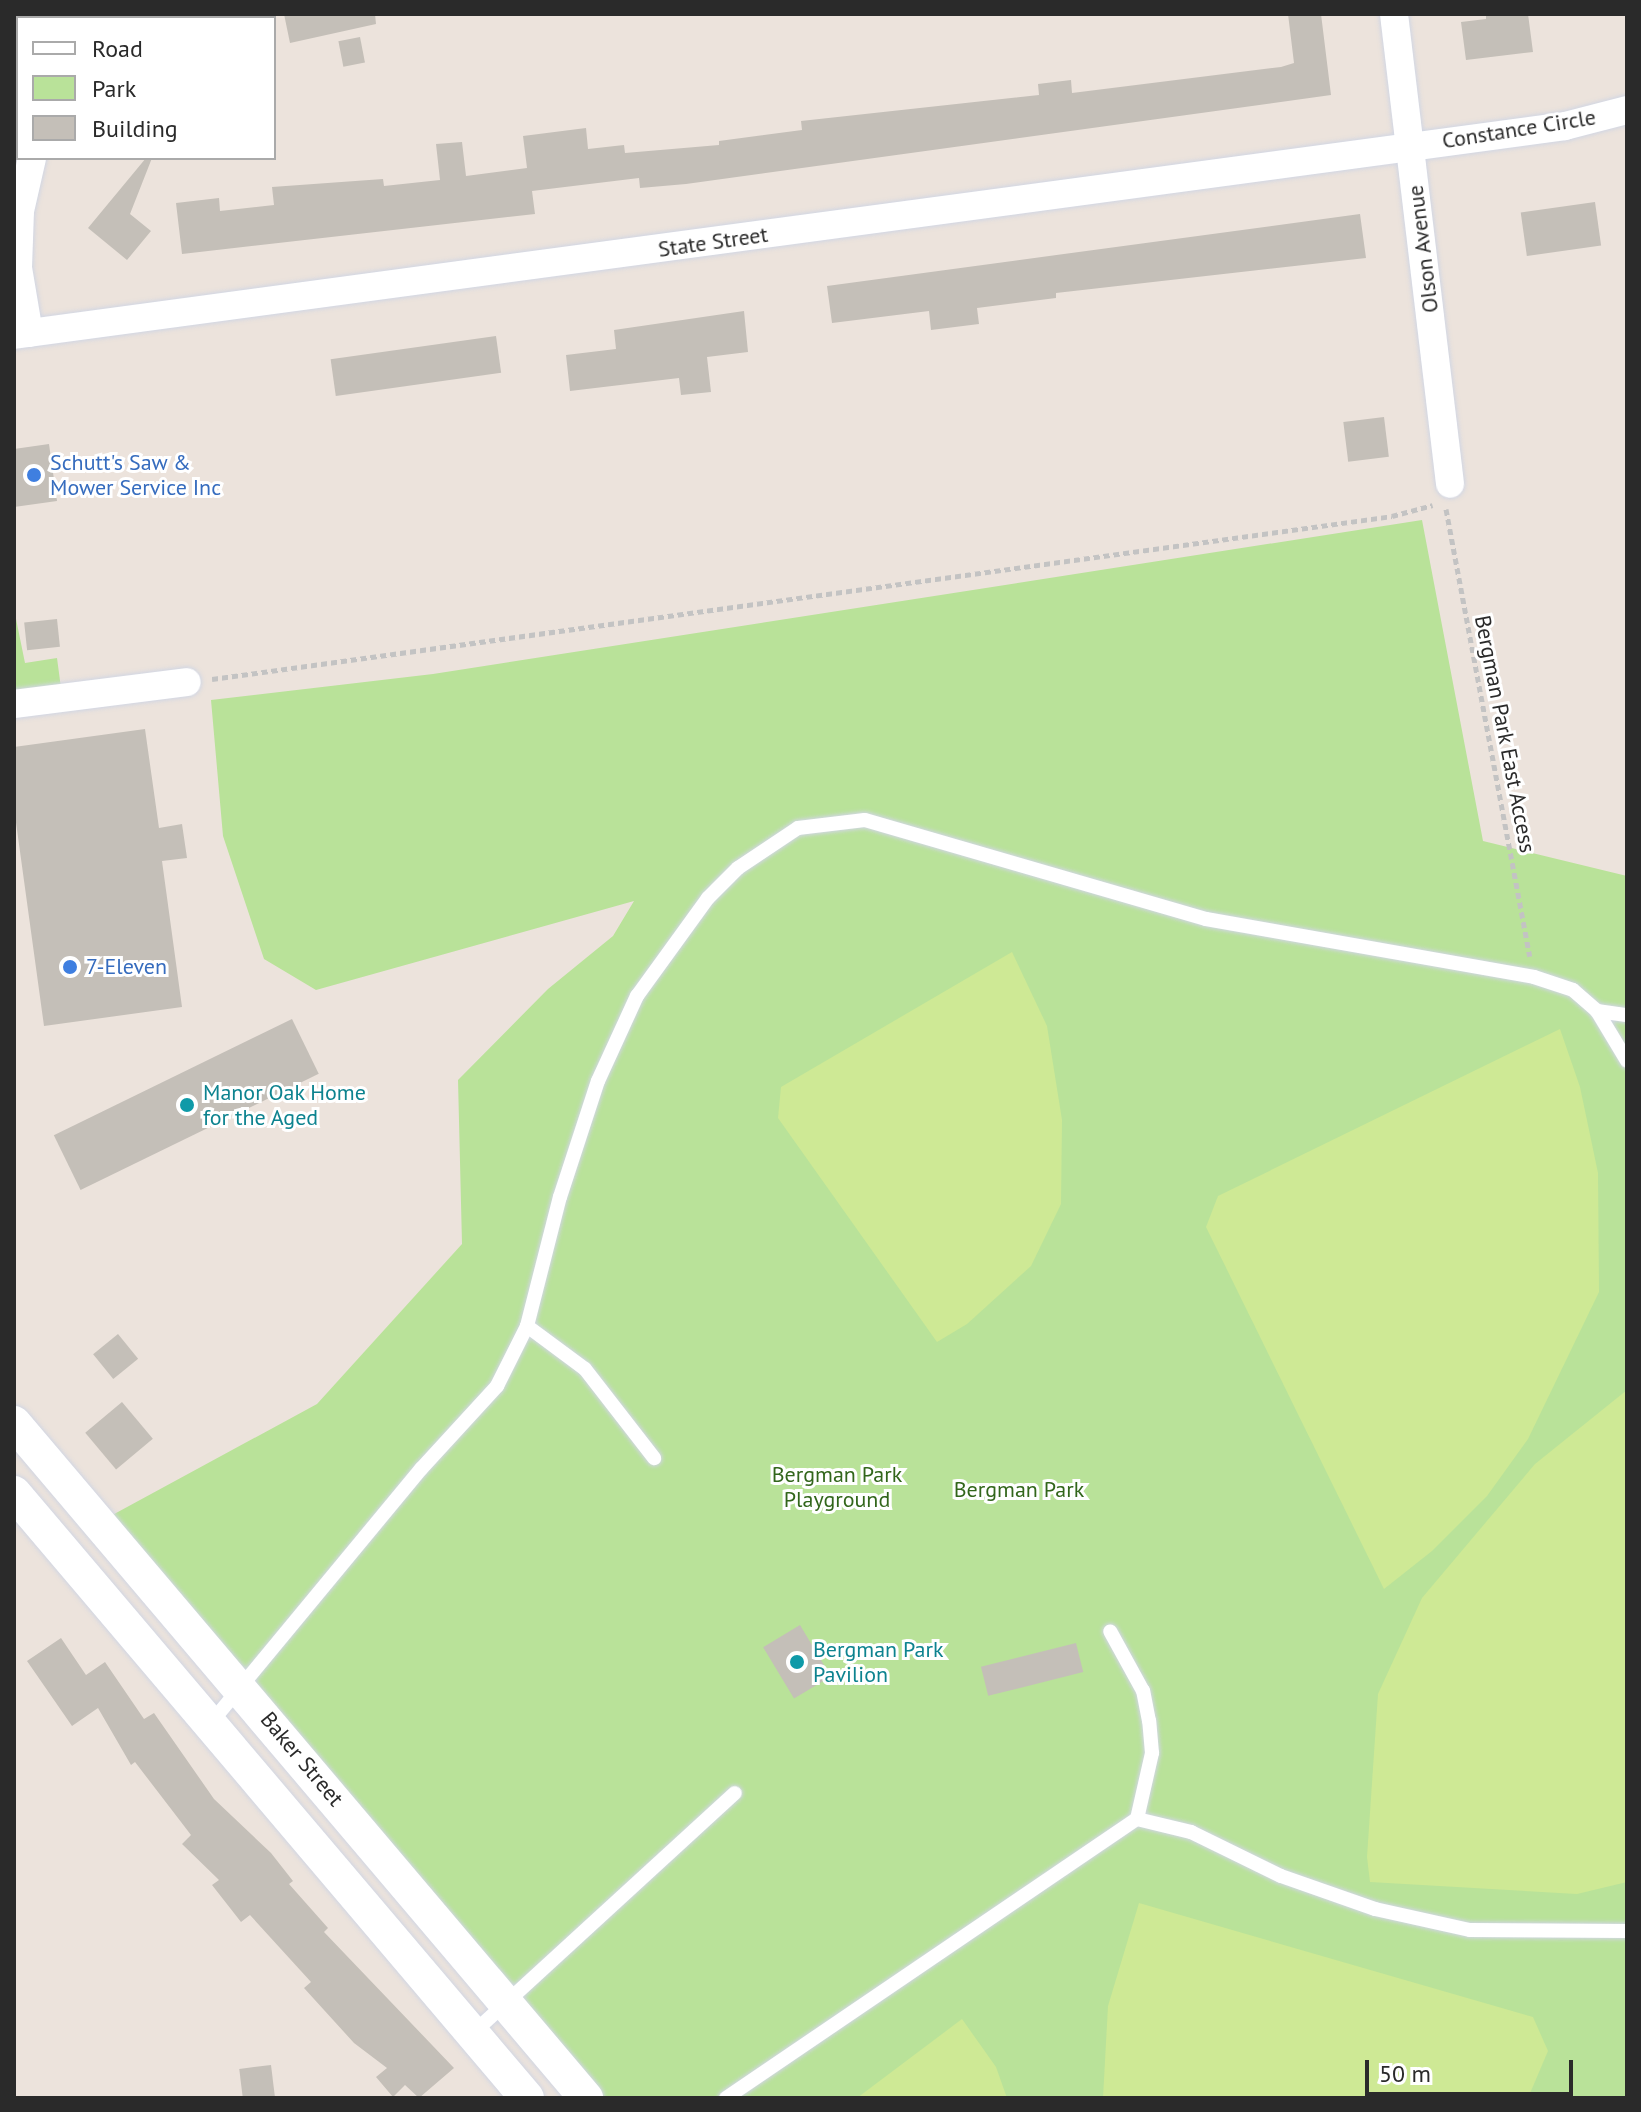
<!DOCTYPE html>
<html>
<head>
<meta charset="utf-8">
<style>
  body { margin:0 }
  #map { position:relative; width:1641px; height:2112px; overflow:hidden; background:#ece3dc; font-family:"PT Sans",sans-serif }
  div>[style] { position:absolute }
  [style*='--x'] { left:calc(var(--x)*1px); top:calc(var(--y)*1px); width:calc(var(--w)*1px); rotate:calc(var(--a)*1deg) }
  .green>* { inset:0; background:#b9e299 }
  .pitch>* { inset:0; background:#cee995 }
  .building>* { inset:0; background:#c4bfb8; transform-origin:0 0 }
  .path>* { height:5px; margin-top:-2.5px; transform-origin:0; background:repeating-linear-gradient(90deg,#c3c3c3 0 6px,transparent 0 10px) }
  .roads { filter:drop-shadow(0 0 2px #d1d6e3) drop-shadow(0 0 2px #d1d6e3) }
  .service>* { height:14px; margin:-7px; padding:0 7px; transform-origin:7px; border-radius:7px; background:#fff }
  .minor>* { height:28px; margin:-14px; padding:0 14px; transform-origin:14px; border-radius:14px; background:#fff }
  .tertiary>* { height:34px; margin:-17px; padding:0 17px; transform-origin:17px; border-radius:17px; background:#fff }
  .dots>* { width:22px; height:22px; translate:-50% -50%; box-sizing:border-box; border:4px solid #fff; border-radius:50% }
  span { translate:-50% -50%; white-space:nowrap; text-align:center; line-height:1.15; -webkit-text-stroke:6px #fff; paint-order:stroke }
  .street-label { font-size:22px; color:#2a2a2a }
  .shop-label { font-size:22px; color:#366cbe }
  .left { translate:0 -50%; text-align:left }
  .culture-label { font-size:22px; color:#0d838f }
  .park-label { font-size:22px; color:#32661b }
  .frame { position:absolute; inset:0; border:16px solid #2a2a2a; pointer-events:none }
  .legend { position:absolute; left:16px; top:16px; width:260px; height:144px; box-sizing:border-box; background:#fff; border:2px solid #aaa; margin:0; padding:10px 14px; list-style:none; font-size:24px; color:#2a2a2a }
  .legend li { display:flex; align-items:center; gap:16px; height:40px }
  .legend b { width:40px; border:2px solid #aaa }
  .scale { position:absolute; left:1365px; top:2060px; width:208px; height:36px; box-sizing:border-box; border:4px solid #2a2a2a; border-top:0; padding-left:10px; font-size:24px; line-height:28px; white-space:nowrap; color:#2a2a2a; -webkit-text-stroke:6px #fff; paint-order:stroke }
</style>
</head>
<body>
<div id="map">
  <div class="green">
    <i style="clip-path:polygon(1422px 520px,1483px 841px,1627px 876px,1627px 2098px,598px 2098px,105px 1519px,317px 1404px,462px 1244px,458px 1080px,548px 989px,613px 936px,634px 901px,316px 990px,264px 959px,223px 836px,211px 700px,433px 674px)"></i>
    <i style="clip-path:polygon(14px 609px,25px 663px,57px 658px,61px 688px,14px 694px)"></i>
  </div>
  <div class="pitch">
    <i style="clip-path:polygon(1012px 952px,1047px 1026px,1062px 1120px,1061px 1204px,1031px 1266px,967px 1324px,937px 1342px,778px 1118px,781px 1087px)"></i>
    <i style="clip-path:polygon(1560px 1029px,1580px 1087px,1598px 1173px,1599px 1292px,1528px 1439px,1487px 1496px,1432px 1551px,1384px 1589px,1206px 1227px,1218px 1196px)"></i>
    <i style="clip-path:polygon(1627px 1390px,1627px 1882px,1577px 1894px,1370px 1882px,1367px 1857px,1378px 1694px,1422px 1598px,1535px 1464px)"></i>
    <i style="clip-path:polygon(1139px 1903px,1533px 2017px,1548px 2051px,1528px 2098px,1103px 2098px,1108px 2006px)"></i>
    <i style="clip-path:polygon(962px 2019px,996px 2067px,1007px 2098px,857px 2098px)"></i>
  </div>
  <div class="building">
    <i style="clip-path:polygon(284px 14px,375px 14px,376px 24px,290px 43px)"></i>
    <i style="clip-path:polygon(1288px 14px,1321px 14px,1331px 95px,686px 184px,640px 188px,639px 178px,532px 191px,535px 214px,182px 254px,176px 203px,219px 198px,220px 211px,274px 205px,272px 187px,383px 179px,384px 186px,440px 180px,436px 144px,462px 142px,466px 176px,527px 168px,523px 136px,586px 128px,588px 149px,624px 145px,625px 153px,719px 145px,719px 141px,802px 130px,801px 121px,1039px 95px,1038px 84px,1071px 80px,1072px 93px,1281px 67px,1294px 63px)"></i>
    <i style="clip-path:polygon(1486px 14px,1528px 14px,1533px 52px,1466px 60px,1461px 22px,1486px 19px)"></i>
    <i style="left:360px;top:37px;width:26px;height:22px;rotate:79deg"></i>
    <i style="clip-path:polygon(146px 158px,152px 158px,130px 214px,151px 231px,127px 260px,88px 228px)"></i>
    <i style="left:1595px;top:202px;width:44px;height:75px;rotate:82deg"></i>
    <i style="clip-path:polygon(1360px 214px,1366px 258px,1056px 293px,1056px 298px,977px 308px,979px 324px,931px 330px,929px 311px,832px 323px,827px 286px)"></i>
    <i style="clip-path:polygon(744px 311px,748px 352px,707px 357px,711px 392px,681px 395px,679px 378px,570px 391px,566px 355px,616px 349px,614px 330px)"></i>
    <i style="left:496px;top:336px;width:37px;height:167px;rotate:82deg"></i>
    <i style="left:1384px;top:417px;width:40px;height:41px;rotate:83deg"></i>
    <i style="clip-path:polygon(49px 444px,57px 501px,14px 507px,14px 449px)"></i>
    <i style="left:57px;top:619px;width:28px;height:33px;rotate:84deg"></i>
    <i style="clip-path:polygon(145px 729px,159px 828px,182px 824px,187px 858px,162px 861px,182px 1007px,44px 1026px,14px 808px,14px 747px)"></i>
    <i style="left:292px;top:1019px;width:61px;height:265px;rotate:64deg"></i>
    <i style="left:118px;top:1334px;width:32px;height:32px;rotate:51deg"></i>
    <i style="left:122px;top:1402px;width:48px;height:48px;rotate:50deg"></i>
    <i style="left:800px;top:1625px;width:60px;height:43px;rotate:59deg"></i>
    <i style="clip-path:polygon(61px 1638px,86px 1675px,105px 1662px,144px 1719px,154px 1713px,214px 1799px,271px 1853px,293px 1881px,289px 1884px,328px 1928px,324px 1932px,454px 2068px,419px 2098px,405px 2085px,393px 2097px,376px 2077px,387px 2068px,354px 2043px,304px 1988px,311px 1982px,250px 1915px,241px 1922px,212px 1885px,219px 1880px,182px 1844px,191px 1835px,135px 1762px,131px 1765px,98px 1708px,72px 1726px,27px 1661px)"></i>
    <i style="left:1076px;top:1643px;width:30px;height:98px;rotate:76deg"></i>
    <i style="left:271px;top:2065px;width:33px;height:32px;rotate:83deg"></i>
  </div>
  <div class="path">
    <i style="--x:1446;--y:509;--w:455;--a:79.4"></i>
    <i style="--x:212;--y:679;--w:1191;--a:-7.86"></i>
    <i style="--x:1392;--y:516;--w:42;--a:-15"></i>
  </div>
  <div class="roads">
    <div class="service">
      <i style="--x:1597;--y:1011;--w:30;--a:8"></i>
      <i style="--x:527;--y:1326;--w:72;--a:36.6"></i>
      <i style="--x:585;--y:1369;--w:113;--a:52.2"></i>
      <i style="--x:210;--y:1724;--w:331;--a:-50.4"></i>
      <i style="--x:421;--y:1469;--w:113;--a:-47.5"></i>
      <i style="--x:497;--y:1386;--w:67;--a:-63.4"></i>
      <i style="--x:527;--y:1326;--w:133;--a:-75.7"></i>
      <i style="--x:560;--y:1197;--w:122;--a:-71.9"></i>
      <i style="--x:598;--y:1081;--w:94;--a:-65.4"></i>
      <i style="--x:637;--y:996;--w:121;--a:-54.1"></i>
      <i style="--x:708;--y:898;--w:42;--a:-45"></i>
      <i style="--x:738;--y:868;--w:72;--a:-33.7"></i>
      <i style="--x:798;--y:828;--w:67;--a:-6.8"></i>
      <i style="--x:865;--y:820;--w:355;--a:16.2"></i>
      <i style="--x:1206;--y:919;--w:333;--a:10"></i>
      <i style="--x:1534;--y:977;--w:41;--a:18.4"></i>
      <i style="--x:1573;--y:990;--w:32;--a:41"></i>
      <i style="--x:1597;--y:1011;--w:58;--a:59"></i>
      <i style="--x:1137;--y:1819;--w:56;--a:13.5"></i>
      <i style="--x:1191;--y:1832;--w:100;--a:26.1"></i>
      <i style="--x:1281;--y:1876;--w:100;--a:19.3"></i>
      <i style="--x:1375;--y:1909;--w:97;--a:12.5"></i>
      <i style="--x:1470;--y:1930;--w:157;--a:0.4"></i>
      <i style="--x:473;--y:2033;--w:355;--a:-42.5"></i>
      <i style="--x:726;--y:2098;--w:497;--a:-34.2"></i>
      <i style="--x:1137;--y:1819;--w:68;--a:-77.2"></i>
      <i style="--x:1152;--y:1753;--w:32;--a:-95"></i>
      <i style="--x:1149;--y:1721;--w:31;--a:-101"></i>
      <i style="--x:1143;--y:1691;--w:68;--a:-118.8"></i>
    </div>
    <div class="minor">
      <i style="--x:1394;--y:14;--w:473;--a:83.2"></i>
      <i style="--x:118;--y:18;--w:6;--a:-39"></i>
      <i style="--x:29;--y:333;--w:66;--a:-99.6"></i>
      <i style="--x:18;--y:268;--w:57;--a:-88"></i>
      <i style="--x:20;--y:211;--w:54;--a:-77.2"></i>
      <i style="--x:14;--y:335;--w:1565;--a:-7.67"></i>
      <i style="--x:1565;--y:126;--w:64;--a:-14.5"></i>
      <i style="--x:14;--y:704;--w:174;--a:-7.2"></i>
    </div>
    <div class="tertiary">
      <i style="--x:14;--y:1423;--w:885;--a:49.72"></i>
      <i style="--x:14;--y:1493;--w:793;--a:49.7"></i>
    </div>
  </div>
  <div class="dots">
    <i style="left:34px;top:475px;background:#3f7fe0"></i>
    <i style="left:70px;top:967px;background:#3f7fe0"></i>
    <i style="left:187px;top:1105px;background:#0f9aa8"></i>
    <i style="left:797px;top:1662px;background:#0f9aa8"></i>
  </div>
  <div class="street-label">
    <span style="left:1519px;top:129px;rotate:-9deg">Constance Circle</span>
    <span style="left:713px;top:242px;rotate:-8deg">State Street</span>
    <span style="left:1423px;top:249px;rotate:-97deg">Olson Avenue</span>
    <span style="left:1505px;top:734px;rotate:79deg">Bergman Park East Access</span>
    <span style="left:302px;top:1759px;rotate:50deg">Baker Street</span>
  </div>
  <div class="shop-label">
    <span class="left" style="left:50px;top:475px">Schutt's Saw &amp;<br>Mower Service Inc</span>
    <span class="left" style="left:86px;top:967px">7-Eleven</span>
  </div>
  <div class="culture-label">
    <span class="left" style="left:203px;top:1105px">Manor Oak Home<br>for the Aged</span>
    <span class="left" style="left:813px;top:1662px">Bergman Park<br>Pavilion</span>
  </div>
  <div class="park-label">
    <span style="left:837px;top:1487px">Bergman Park<br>Playground</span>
    <span style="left:1019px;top:1490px">Bergman Park</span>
  </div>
  <div class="frame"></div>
  <ul class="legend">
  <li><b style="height:10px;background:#fff"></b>Road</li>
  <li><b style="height:22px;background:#b9e299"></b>Park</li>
  <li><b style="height:22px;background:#c4bfb8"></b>Building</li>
  </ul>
  <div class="scale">50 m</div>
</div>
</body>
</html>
